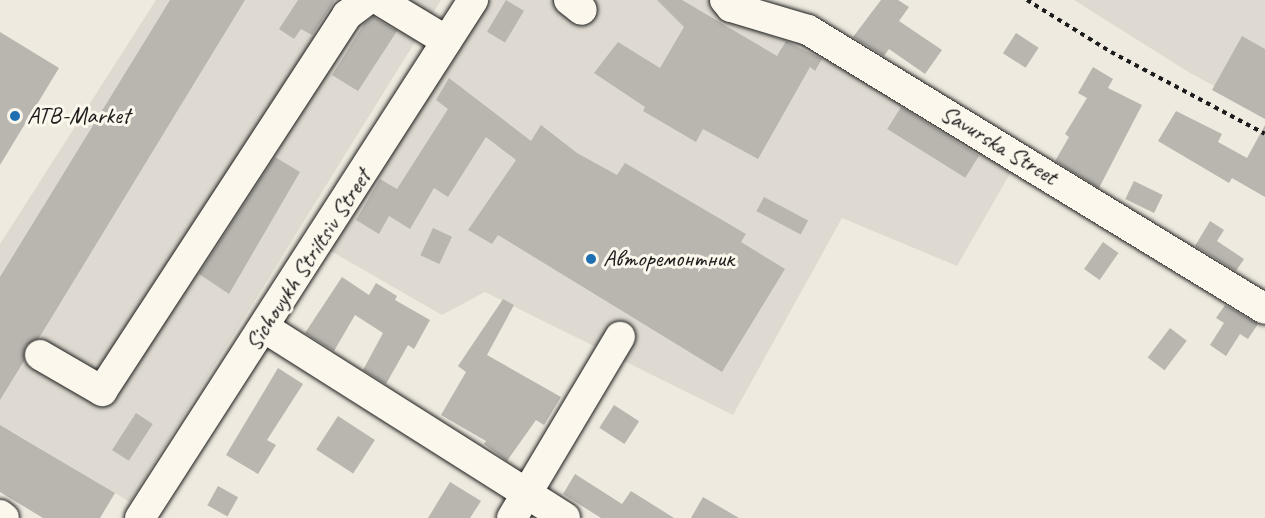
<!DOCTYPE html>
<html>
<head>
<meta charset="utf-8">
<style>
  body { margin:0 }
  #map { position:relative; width:1265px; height:518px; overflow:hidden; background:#eeeadf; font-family:Caveat,sans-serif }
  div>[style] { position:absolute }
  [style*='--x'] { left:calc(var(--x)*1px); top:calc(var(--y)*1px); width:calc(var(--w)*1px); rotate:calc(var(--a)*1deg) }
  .built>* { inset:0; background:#dedad1 }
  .building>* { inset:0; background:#b9b6af; transform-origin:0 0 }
  .path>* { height:4px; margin-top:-2px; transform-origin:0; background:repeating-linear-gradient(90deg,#1c1c1c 0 4.5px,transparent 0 9px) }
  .roads { filter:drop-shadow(0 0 2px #1c1c1c) drop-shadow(0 0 2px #1c1c1c) }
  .minor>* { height:30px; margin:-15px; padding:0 15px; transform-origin:15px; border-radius:15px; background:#fbf7ec }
  .dots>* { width:16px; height:16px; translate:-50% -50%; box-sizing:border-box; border:3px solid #fbf7ec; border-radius:50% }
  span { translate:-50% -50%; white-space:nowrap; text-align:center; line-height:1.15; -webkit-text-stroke:6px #fbf7ec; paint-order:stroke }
  .poi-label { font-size:24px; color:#1c1c1c }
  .left { translate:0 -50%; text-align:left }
  .street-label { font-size:24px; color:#1c1c1c }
</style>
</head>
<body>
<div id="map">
  <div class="built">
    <i style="clip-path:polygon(156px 0,441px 0,130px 502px,11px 431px,0 449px,0 244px)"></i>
    <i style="clip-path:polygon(490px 0,715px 0,807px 36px,1015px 165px,957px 266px,842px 218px,733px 415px,485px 292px,442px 315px,329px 250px)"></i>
    <i style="clip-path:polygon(1074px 0,1265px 0,1265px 113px,1190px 73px)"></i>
  </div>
  <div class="building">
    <i style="clip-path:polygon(170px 0,245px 0,39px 338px,25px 346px,24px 361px,0 400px,0 277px)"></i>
    <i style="clip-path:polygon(298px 0,335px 0,312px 35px,301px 29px,294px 39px,279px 29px)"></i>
    <i style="left:506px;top:0;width:21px;height:37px;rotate:31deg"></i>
    <i style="clip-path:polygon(657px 0,682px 0,777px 56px,786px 41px,822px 59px,815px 71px,810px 67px,758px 159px,703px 129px,696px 142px,643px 111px,645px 107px,594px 73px,618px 42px,660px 68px,684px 27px)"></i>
    <i style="clip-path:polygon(881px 0,898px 0,909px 7px,899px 21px,942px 50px,925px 74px,889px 49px,884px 56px,853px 37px)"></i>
    <i style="clip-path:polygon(373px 17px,397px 31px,358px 91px,332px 75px,364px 24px)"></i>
    <i style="clip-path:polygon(0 32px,59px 68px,0 165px)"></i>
    <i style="left:1016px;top:33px;width:27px;height:24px;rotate:33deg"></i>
    <i style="clip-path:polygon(1242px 36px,1265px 49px,1265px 119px,1212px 90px)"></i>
    <i style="clip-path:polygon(1093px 67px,1113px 79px,1108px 88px,1142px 105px,1099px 188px,1055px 161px,1069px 137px,1065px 134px,1087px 98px,1078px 93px)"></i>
    <i style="clip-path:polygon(449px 78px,531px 141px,541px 125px,577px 153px,617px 175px,625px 163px,746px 234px,741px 242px,785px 269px,722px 372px,498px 235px,492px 244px,468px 230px,516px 160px,486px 137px,448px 197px,434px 188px,410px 229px,389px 216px,379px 234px,356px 220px,380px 179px,397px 189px,448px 109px,436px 100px)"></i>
    <i style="left:901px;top:107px;width:92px;height:26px;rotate:32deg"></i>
    <i style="clip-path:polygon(1176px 111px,1222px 134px,1218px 142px,1247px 158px,1265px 125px,1265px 197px,1232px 178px,1229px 183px,1158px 141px)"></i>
    <i style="clip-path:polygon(275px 157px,300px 172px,229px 294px,199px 274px)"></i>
    <i style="left:1134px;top:181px;width:32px;height:20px;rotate:26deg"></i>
    <i style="left:764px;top:197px;width:50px;height:16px;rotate:28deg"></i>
    <i style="clip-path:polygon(1210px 221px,1224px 230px,1217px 241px,1244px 259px,1236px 271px,1195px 246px)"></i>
    <i style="left:433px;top:228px;width:21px;height:30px;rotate:25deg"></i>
    <i style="left:1103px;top:242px;width:19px;height:33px;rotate:35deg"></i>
    <i style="clip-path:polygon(342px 277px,369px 295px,376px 283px,397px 296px,395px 300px,430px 320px,414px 349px,408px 345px,386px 384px,363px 370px,383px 333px,355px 315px,334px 351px,305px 333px)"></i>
    <i style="clip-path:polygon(503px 299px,514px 305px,487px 355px,561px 397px,544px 425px,536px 420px,507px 461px,484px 444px,486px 441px,441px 415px,466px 372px,458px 366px)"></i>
    <i style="clip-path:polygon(1225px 305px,1258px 324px,1248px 339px,1240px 334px,1226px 356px,1210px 345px,1224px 323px,1216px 318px)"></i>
    <i style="left:1170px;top:328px;width:21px;height:37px;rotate:37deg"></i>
    <i style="clip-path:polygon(278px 368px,303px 384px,267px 440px,276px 445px,258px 474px,226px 455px)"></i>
    <i style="left:614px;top:405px;width:30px;height:27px;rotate:33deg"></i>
    <i style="left:136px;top:413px;width:20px;height:44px;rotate:33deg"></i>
    <i style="left:338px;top:416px;width:44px;height:40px;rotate:33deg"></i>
    <i style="clip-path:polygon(0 425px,115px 493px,100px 518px,43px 518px,0 492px)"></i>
    <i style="clip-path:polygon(575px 474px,622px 504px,631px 491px,674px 518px,601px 518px,563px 494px)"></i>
    <i style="clip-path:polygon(450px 482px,481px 501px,470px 518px,428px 518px)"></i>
    <i style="left:218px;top:486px;width:23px;height:22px;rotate:29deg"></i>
    <i style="clip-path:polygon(703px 497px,739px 518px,691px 518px)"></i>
  </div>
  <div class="path">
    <i style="--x:1027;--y:0;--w:99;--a:31.8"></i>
    <i style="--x:1111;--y:52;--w:174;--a:28"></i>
  </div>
  <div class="roads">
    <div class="minor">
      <i style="--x:379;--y:0;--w:79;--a:31.1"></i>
      <i style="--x:569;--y:0;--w:16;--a:38"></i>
      <i style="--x:725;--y:0;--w:9;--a:49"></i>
      <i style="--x:731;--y:7;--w:80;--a:16.6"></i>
      <i style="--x:808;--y:30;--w:535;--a:31.4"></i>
      <i style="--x:265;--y:328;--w:355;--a:32.3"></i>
      <i style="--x:40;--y:355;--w:72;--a:30.1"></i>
      <i style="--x:102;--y:391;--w:449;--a:-56.9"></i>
      <i style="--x:347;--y:15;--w:25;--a:-37"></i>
      <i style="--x:0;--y:515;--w:5;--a:37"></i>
      <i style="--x:140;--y:518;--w:616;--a:-57.26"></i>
      <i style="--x:512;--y:518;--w:211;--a:-59.2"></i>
    </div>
  </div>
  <div class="dots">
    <i style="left:15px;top:116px;background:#1f6fb2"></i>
    <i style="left:591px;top:259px;background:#1f6fb2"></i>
  </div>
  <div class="poi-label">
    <span class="left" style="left:27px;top:116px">ATB-Market</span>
    <span class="left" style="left:603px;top:259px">Авторемонтник</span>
  </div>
  <div class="street-label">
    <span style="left:999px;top:145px;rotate:31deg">Savurska Street</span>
    <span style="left:308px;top:260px;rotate:-57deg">Sichovykh Striltsiv Street</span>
  </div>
</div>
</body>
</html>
